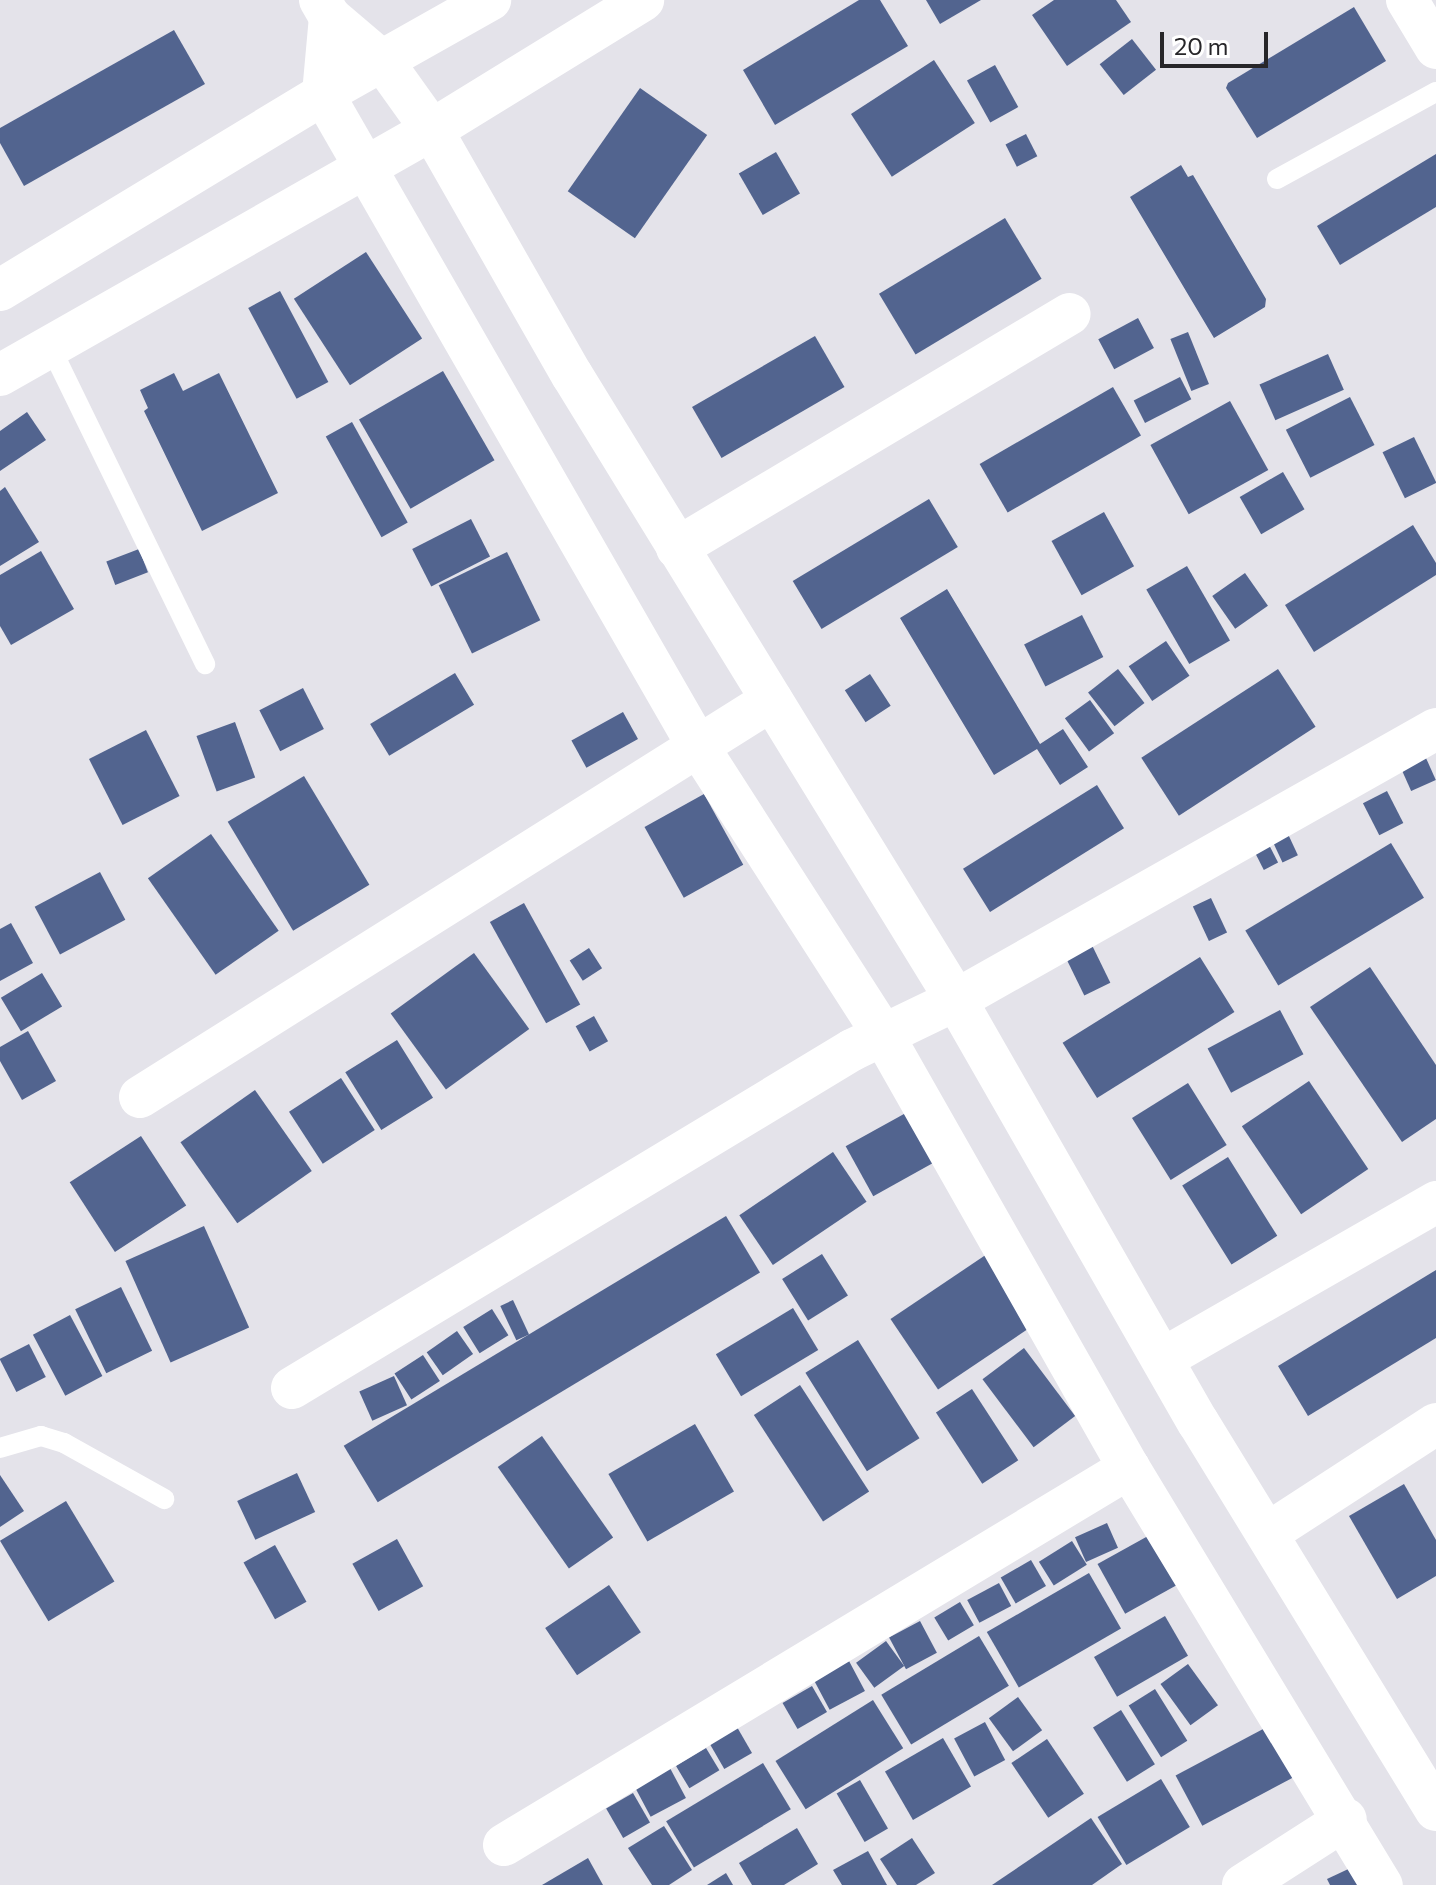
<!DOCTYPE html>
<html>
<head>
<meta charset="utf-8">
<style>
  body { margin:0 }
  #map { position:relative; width:1436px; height:1885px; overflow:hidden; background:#e4e3ea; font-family:Commissioner,sans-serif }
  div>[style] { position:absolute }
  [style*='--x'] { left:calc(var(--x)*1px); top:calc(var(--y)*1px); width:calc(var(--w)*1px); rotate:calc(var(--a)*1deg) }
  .building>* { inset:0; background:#52648f; transform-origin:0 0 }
  .lane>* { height:20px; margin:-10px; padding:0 10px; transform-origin:10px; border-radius:10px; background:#fff }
  .street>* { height:42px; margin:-21px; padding:0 21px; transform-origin:21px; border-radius:21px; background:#fff }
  span { translate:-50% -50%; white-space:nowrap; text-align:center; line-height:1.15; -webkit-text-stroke:8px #fff; paint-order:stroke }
  .scale { position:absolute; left:1160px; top:32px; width:108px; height:36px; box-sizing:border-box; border:4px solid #272629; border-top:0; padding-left:10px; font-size:24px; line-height:28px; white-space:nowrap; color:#272629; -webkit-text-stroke:6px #fff; paint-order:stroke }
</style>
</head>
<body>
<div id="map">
  <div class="building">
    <i style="clip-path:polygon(859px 0,880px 0,908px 46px,775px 125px,743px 70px)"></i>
    <i style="clip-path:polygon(926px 0,981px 0,940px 24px)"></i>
    <i style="clip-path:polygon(1054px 0,1116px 0,1131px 22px,1067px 66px,1032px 15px)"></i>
    <i style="clip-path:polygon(1354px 7px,1386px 61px,1257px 138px,1226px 88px,1228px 83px)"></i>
    <i style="clip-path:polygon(174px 30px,205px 84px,24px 186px,0 143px,0 128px)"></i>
    <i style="left:1132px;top:39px;width:39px;height:41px;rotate:52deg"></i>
    <i style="left:934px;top:60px;width:75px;height:99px;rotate:57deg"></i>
    <i style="left:995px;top:65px;width:48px;height:32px;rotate:61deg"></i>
    <i style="left:640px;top:88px;width:82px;height:126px;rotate:35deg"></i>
    <i style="left:1026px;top:134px;width:25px;height:23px;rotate:63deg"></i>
    <i style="left:776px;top:152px;width:48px;height:43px;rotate:60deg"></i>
    <i style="clip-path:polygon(1436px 154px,1436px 207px,1340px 265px,1317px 226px)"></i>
    <i style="clip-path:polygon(1181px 165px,1188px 177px,1193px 175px,1266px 299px,1265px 307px,1214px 338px,1130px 197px)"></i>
    <i style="left:1005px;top:218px;width:71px;height:147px;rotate:59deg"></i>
    <i style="left:366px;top:252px;width:103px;height:86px;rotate:57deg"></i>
    <i style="left:280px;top:291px;width:103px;height:36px;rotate:62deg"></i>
    <i style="left:1138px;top:318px;width:34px;height:45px;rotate:62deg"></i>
    <i style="left:1188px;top:332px;width:56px;height:19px;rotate:68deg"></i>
    <i style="left:815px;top:336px;width:59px;height:142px;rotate:60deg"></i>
    <i style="left:1328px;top:354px;width:39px;height:75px;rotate:66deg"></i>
    <i style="left:443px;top:371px;width:103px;height:97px;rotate:60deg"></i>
    <i style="clip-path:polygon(174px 373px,183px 391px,219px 373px,278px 493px,202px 531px,144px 411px,148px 408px,140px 390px)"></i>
    <i style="left:1180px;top:377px;width:25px;height:52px;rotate:63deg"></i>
    <i style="left:1113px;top:387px;width:56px;height:154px;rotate:60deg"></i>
    <i style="left:1350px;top:397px;width:54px;height:72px;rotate:63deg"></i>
    <i style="left:1230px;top:401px;width:79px;height:91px;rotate:61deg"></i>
    <i style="clip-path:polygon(27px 412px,46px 440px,0 471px,0 431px)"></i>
    <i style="left:352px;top:422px;width:115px;height:30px;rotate:61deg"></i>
    <i style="left:1414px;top:437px;width:51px;height:35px;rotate:64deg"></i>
    <i style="left:1283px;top:472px;width:43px;height:50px;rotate:60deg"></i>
    <i style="clip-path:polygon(5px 487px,39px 542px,0 566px,0 491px)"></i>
    <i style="left:929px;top:499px;width:56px;height:159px;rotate:59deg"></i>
    <i style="left:1104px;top:512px;width:62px;height:60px;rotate:61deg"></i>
    <i style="left:471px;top:519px;width:42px;height:66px;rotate:63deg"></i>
    <i style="clip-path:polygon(1413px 525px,1436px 563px,1436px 575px,1314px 652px,1285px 605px)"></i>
    <i style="left:139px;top:549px;width:25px;height:35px;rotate:69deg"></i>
    <i style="clip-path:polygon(41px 551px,74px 609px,11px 645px,0 626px,0 575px)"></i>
    <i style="left:507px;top:552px;width:76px;height:76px;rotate:64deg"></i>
    <i style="left:1187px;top:566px;width:86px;height:47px;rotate:60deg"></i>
    <i style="left:1245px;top:573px;width:40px;height:40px;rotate:55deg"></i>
    <i style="clip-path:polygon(947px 589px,1040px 744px,1063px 729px,1088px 767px,1060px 785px,1037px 749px,994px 775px,900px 618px)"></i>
    <i style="left:1082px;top:615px;width:47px;height:65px;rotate:63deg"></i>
    <i style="left:1166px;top:641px;width:42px;height:45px;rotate:56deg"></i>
    <i style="left:1118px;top:669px;width:43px;height:38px;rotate:52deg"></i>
    <i style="left:1278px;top:669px;width:69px;height:163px;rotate:57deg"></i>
    <i style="left:455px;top:673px;width:37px;height:99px;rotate:59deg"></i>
    <i style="left:870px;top:674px;width:38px;height:30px;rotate:57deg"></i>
    <i style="left:303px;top:688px;width:46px;height:49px;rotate:63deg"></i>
    <i style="left:1090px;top:700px;width:41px;height:31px;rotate:54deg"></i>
    <i style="left:623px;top:712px;width:31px;height:59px;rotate:61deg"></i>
    <i style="left:235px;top:722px;width:59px;height:41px;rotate:70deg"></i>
    <i style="left:146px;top:730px;width:74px;height:64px;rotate:63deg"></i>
    <i style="left:1422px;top:749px;width:34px;height:27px;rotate:66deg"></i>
    <i style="left:304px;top:776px;width:127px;height:89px;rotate:59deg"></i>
    <i style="left:1097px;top:785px;width:51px;height:158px;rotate:58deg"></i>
    <i style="left:1387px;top:791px;width:36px;height:27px;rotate:63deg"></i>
    <i style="left:704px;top:794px;width:81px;height:68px;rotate:61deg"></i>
    <i style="left:1281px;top:819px;width:40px;height:17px;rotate:65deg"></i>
    <i style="left:211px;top:834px;width:118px;height:77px;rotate:55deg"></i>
    <i style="left:1264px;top:835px;width:31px;height:16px;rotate:63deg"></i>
    <i style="left:1391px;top:843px;width:64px;height:170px;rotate:59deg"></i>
    <i style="left:100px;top:872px;width:54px;height:74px;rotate:62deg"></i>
    <i style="left:1211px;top:898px;width:38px;height:20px;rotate:65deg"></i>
    <i style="left:524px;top:903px;width:116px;height:39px;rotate:61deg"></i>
    <i style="clip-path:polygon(11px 923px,33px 963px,0 981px,0 929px)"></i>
    <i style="left:1088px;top:937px;width:51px;height:29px;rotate:64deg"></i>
    <i style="left:589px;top:948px;width:24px;height:23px;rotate:57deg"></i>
    <i style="left:474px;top:953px;width:94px;height:103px;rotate:54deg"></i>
    <i style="left:1200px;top:957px;width:65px;height:162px;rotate:58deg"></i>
    <i style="clip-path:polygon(1370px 967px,1436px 1065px,1436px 1119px,1402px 1142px,1310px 1007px)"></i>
    <i style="left:42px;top:973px;width:39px;height:48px;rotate:59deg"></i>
    <i style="left:1280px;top:1010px;width:50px;height:82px;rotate:62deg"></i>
    <i style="left:594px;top:1016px;width:29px;height:21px;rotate:61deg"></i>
    <i style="clip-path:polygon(28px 1031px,56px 1081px,22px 1100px,0 1061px,0 1047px)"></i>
    <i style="left:397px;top:1040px;width:68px;height:61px;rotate:58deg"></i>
    <i style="left:341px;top:1078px;width:62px;height:62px;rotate:57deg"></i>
    <i style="left:1309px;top:1081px;width:106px;height:81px;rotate:56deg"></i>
    <i style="left:1188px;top:1083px;width:73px;height:66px;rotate:58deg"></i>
    <i style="left:255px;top:1090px;width:99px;height:91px;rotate:55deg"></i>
    <i style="left:913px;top:1109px;width:57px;height:77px;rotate:61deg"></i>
    <i style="left:141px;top:1136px;width:83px;height:85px;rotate:57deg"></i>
    <i style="left:833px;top:1152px;width:60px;height:113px;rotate:56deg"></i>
    <i style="left:1228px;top:1157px;width:93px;height:54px;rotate:58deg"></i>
    <i style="left:726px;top:1216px;width:66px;height:446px;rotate:59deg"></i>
    <i style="left:204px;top:1226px;width:111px;height:86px;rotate:66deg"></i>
    <i style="left:990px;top:1252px;width:85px;height:120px;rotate:56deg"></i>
    <i style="left:822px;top:1254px;width:49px;height:47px;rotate:58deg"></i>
    <i style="clip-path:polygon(1436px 1270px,1436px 1338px,1308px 1416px,1278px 1366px)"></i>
    <i style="left:121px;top:1287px;width:71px;height:51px;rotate:64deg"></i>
    <i style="left:513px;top:1300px;width:38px;height:14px;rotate:65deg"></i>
    <i style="left:793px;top:1308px;width:49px;height:90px;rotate:59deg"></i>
    <i style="left:492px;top:1309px;width:31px;height:34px;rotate:58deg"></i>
    <i style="left:70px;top:1315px;width:69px;height:42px;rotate:62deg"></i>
    <i style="left:457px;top:1331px;width:28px;height:37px;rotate:55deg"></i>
    <i style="left:858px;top:1340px;width:116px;height:62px;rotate:58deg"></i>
    <i style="left:29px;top:1344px;width:37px;height:33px;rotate:63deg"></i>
    <i style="left:1024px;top:1348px;width:85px;height:52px;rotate:53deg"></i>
    <i style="left:423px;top:1355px;width:31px;height:34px;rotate:57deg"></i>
    <i style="left:394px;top:1376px;width:32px;height:38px;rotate:66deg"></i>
    <i style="left:800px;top:1385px;width:127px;height:55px;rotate:57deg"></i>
    <i style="left:972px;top:1389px;width:85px;height:43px;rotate:57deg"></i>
    <i style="left:695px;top:1424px;width:78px;height:100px;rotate:60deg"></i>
    <i style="left:542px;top:1436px;width:124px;height:54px;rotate:55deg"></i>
    <i style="left:297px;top:1473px;width:43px;height:66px;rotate:65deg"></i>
    <i style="clip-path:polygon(0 1475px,24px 1511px,0 1527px)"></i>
    <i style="clip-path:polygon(1404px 1484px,1436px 1540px,1436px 1576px,1397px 1599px,1349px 1516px)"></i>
    <i style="left:66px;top:1501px;width:94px;height:77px;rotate:59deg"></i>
    <i style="left:1107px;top:1523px;width:27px;height:35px;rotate:66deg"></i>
    <i style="left:1157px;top:1531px;width:57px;height:68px;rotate:61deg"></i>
    <i style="left:397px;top:1539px;width:54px;height:51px;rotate:61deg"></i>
    <i style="left:1072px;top:1541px;width:28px;height:39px;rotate:58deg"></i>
    <i style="left:275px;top:1545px;width:65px;height:36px;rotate:61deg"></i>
    <i style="left:1031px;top:1560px;width:30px;height:35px;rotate:60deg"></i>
    <i style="left:1089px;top:1573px;width:64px;height:118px;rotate:60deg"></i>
    <i style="left:999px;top:1583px;width:26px;height:36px;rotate:62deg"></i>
    <i style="left:609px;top:1585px;width:57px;height:77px;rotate:56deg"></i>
    <i style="left:960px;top:1602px;width:27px;height:30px;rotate:59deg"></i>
    <i style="left:1165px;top:1616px;width:46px;height:82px;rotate:60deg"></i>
    <i style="left:920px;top:1621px;width:36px;height:35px;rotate:62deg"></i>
    <i style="left:979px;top:1636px;width:58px;height:114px;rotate:59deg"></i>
    <i style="left:886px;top:1641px;width:31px;height:37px;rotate:54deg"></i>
    <i style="left:849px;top:1661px;width:34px;height:40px;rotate:62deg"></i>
    <i style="left:1188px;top:1664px;width:51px;height:34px;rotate:54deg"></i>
    <i style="left:812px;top:1686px;width:30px;height:34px;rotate:60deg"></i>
    <i style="left:1155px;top:1689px;width:61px;height:31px;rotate:58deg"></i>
    <i style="left:1018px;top:1697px;width:41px;height:36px;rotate:54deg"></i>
    <i style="left:873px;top:1700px;width:57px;height:115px;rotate:58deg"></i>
    <i style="left:1121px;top:1710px;width:64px;height:33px;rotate:58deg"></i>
    <i style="left:1278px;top:1721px;width:57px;height:116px;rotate:62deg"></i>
    <i style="left:985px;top:1722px;width:43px;height:35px;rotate:62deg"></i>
    <i style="left:737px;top:1727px;width:30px;height:32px;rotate:60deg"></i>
    <i style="left:943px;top:1738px;width:56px;height:67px;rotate:60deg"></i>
    <i style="left:1047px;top:1739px;width:66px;height:43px;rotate:56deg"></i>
    <i style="left:706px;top:1748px;width:26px;height:35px;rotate:59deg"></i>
    <i style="left:763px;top:1763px;width:54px;height:113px;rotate:59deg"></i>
    <i style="left:670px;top:1768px;width:34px;height:40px;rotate:62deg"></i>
    <i style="left:1161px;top:1779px;width:56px;height:74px;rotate:59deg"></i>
    <i style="left:860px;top:1780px;width:56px;height:27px;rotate:60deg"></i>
    <i style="left:633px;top:1793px;width:34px;height:31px;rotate:60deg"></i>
    <i style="clip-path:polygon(1091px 1818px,1122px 1864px,1092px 1885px,992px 1885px)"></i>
    <i style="clip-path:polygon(664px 1826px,692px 1870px,669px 1885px,652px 1885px,628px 1848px)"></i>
    <i style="clip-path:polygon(797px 1828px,818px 1864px,784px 1885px,752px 1885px,739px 1863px)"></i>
    <i style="clip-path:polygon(912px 1838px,935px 1873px,916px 1885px,897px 1885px,880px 1859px)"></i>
    <i style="clip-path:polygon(868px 1851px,887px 1885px,842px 1885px,833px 1870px)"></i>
    <i style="clip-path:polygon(588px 1858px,603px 1885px,542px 1885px)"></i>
    <i style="clip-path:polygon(1359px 1864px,1365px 1885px,1330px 1885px,1327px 1879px)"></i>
    <i style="clip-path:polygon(726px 1873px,733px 1885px,707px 1885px)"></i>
  </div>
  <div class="lane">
    <i style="--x:1277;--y:179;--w:181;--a:-28.7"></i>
    <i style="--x:50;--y:346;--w:354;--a:64"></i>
    <i style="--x:0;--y:1448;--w:43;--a:-16.3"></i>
    <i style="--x:41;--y:1436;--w:24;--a:17"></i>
    <i style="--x:64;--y:1443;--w:115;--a:29.2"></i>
  </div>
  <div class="street">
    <i style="--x:320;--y:0;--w:20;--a:60"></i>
    <i style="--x:330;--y:17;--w:71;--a:40.4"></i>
    <i style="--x:384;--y:63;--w:82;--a:54.4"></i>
    <i style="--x:432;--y:130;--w:282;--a:60.3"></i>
    <i style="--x:572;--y:375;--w:734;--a:58.43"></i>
    <i style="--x:956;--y:1000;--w:486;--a:60.2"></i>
    <i style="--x:1198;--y:1422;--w:455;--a:58.5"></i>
    <i style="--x:1407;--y:0;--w:56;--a:58.9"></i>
    <i style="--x:330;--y:17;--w:77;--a:95.2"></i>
    <i style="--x:323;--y:94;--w:749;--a:60.11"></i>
    <i style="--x:696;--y:743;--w:345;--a:57.3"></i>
    <i style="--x:882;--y:1033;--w:500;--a:60.41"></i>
    <i style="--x:1129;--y:1468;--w:488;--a:58.8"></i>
    <i style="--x:0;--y:290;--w:378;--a:-31.2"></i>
    <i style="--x:323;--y:94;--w:192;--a:-29.4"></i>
    <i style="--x:0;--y:375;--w:497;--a:-29.6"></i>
    <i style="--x:432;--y:130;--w:248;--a:-31.6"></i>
    <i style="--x:677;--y:548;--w:457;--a:-30.8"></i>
    <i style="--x:140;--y:1097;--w:746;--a:-32.14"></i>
    <i style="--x:1164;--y:1358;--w:314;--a:-29.8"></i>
    <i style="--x:292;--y:1388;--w:654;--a:-31.11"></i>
    <i style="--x:852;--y:1050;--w:115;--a:-25.7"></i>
    <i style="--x:956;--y:1000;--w:551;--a:-29.45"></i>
    <i style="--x:1268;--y:1533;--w:200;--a:-33"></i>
    <i style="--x:504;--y:1845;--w:730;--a:-31.1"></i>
    <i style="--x:1243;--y:1885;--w:122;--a:-32.7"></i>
  </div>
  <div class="scale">20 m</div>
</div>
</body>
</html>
